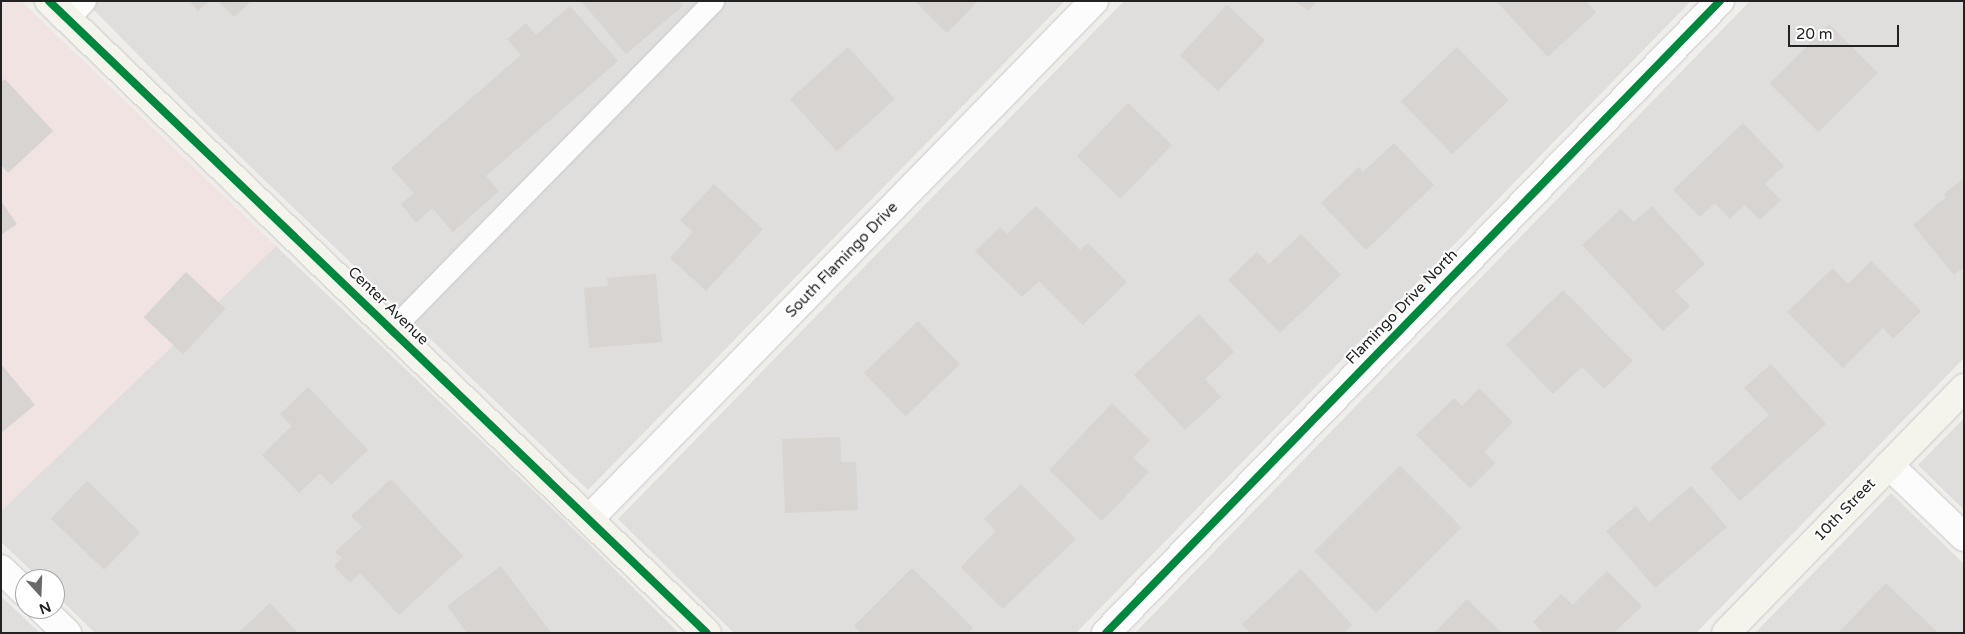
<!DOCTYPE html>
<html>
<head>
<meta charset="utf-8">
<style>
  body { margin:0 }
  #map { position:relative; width:1965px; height:634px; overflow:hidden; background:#f0eeeb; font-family:"Varela Round",sans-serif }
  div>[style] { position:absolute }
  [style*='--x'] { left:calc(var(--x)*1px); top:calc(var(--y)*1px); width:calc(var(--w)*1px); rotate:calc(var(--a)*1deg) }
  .residential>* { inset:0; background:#dfdedc }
  .commercial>* { inset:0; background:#f1e3e1 }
  .building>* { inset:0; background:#d7d4d2; transform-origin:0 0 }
  .roads { filter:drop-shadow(0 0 1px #c9c8c7) drop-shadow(0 0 1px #c9c8c7) }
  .lane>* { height:21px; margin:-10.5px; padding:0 10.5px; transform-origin:10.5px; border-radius:10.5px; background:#fdfcfc }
  .street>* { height:28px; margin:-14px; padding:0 14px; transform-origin:14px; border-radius:14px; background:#fdfcfc }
  .secondary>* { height:28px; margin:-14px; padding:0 14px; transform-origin:14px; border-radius:14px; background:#f4f4ed }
  .cycleway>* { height:8px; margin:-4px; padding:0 4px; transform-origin:4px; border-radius:4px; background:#00873e }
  span { translate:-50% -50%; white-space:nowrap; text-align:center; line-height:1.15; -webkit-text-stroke:4px #fff; paint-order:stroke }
  .street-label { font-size:15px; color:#222 }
  .frame { position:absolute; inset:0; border:2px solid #222; pointer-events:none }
  .north { position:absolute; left:15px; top:569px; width:50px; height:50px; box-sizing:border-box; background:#fff; border:1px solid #a7a7a7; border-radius:50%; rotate:160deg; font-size:14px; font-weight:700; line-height:20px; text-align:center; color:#222 }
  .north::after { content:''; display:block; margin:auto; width:18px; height:22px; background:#6a6968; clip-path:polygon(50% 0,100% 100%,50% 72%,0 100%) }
  .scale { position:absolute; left:1788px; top:25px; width:111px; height:22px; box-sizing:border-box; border:2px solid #222; border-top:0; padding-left:6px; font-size:15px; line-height:18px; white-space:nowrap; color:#222; -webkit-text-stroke:4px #fff; paint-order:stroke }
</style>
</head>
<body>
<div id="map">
  <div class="residential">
    <i style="clip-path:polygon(85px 1px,1065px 1px,588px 490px,203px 121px)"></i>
    <i style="clip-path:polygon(1124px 1px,1691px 1px,1076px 633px,734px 633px,618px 519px)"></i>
    <i style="clip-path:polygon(1750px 1px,1964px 1px,1964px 358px,1696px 633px,1135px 633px)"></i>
    <i style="clip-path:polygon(276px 246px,577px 532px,679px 633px,95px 633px,55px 594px,55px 579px,40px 579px,1px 542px,1px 511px)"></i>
    <i style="clip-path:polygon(1964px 418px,1964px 510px,1918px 465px)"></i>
    <i style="clip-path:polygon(1891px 493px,1964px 564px,1964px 633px,1755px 633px)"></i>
    <i style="clip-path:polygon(1px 596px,40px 633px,1px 633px)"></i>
  </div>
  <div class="commercial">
    <i style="clip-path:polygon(1px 1px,21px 1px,276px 246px,1px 511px)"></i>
  </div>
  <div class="building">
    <i style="clip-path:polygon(189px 1px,209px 1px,198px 11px)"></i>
    <i style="clip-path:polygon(218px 1px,251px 1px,234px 17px)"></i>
    <i style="clip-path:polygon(581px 1px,679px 1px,683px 6px,626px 54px)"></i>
    <i style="clip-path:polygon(915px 1px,978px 1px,947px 33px)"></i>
    <i style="clip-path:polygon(1294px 1px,1316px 1px,1309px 11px)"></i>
    <i style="clip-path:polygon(1496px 1px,1586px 1px,1596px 12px,1548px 57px)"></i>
    <i style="left:1227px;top:5px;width:52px;height:69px;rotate:43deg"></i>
    <i style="clip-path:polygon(570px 6px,618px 61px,486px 176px,499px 191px,453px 232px,432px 208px,416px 223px,401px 204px,414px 193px,391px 168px,521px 55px,507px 39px,526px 23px,536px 35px)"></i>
    <i style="left:1829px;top:24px;width:69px;height:84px;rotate:45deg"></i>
    <i style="left:848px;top:47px;width:70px;height:78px;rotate:48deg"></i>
    <i style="left:1457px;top:47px;width:74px;height:78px;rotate:46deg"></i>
    <i style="clip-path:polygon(5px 79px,53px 131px,8px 173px,1px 165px,1px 82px)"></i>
    <i style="left:1128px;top:103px;width:61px;height:74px;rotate:44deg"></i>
    <i style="clip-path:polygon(1743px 123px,1784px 166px,1765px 184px,1781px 200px,1760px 220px,1745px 205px,1730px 219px,1715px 203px,1700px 217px,1673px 190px)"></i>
    <i style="clip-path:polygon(1394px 143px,1434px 185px,1366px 250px,1321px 203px,1359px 167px,1363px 172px)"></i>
    <i style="clip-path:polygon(1964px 178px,1964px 267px,1954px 275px,1913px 225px,1946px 197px,1944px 194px)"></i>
    <i style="clip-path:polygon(714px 184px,763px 229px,706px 291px,670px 258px,693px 232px,680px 220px)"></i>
    <i style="clip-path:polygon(1px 201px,17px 224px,1px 235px)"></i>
    <i style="clip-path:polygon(1036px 206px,1080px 250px,1088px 243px,1127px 282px,1083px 325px,1039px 281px,1022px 297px,975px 251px,1000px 227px,1007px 234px)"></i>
    <i style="clip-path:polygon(1652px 206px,1705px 264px,1675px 291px,1690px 306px,1663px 331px,1582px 245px,1621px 209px,1634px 222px)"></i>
    <i style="clip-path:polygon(1301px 234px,1341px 275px,1280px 333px,1228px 280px,1257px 252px,1269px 264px)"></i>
    <i style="clip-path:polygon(1871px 261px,1921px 311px,1893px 339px,1883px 328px,1843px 368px,1787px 312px,1833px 268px,1848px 284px)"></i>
    <i style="left:186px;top:272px;width:54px;height:62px;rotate:43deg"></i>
    <i style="clip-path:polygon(656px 274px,662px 342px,589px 348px,584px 288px,608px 286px,607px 278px)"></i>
    <i style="clip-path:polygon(1563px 290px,1633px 361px,1604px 389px,1582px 367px,1553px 394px,1506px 345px)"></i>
    <i style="clip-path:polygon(1199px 314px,1234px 352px,1205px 379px,1221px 397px,1185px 430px,1134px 375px)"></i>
    <i style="left:918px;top:321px;width:60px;height:75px;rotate:46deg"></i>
    <i style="clip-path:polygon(1px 364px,35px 405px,1px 433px)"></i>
    <i style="clip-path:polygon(1771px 364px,1826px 424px,1740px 501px,1710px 468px,1769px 415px,1744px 388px)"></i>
    <i style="clip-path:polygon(308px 387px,368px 450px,331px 485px,320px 473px,299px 493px,262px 455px,292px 426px,280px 414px)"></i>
    <i style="clip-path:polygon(1479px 388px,1513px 422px,1484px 452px,1495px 463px,1470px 488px,1416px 435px,1454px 398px,1462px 406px)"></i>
    <i style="clip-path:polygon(1112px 403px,1150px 440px,1133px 458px,1149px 472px,1102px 521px,1049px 470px)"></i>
    <i style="clip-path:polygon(840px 437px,841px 462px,856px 462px,858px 510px,785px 513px,782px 439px)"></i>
    <i style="left:1400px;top:466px;width:87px;height:121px;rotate:45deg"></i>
    <i style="clip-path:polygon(391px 479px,463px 556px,399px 615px,360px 573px,350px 583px,334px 566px,342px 558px,335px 552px,362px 527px,351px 516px)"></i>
    <i style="left:87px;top:481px;width:74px;height:52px;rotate:44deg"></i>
    <i style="clip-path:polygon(1021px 484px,1076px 539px,1003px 609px,961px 567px,996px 531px,984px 519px)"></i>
    <i style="clip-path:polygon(1691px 486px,1727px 527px,1655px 588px,1606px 531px,1636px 506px,1649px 522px)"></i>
    <i style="clip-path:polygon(501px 566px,551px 633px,467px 633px,447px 606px)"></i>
    <i style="clip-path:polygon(912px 568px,973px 628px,969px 633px,861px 633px,854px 626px)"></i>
    <i style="clip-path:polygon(1301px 569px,1352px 625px,1343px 633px,1250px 633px,1242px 624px)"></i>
    <i style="clip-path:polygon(1607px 571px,1642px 606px,1614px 633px,1543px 633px,1533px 622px,1561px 594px,1573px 605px)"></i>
    <i style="clip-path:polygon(1886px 583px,1938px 633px,1838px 633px)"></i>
    <i style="clip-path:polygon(1467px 599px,1502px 633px,1434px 633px)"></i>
    <i style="clip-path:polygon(270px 603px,298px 633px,238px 633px)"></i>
  </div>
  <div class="roads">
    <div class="lane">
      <i style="--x:68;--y:19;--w:25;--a:-47"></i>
      <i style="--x:392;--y:329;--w:459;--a:-45.6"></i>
    </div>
    <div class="street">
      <i style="--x:1889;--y:465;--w:104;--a:43.8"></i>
      <i style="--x:590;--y:518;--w:722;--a:-45.73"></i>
      <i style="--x:1;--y:569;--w:33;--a:44"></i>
      <i style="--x:42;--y:609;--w:35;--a:44"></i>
      <i style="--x:1106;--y:633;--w:881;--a:-45.83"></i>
    </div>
    <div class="secondary">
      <i style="--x:49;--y:1;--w:912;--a:43.85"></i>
      <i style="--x:1726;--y:633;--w:342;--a:-45.8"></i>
    </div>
  </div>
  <div class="cycleway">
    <i style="--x:49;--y:1;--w:912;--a:43.85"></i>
    <i style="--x:1106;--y:633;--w:881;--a:-45.83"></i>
  </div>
  <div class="street-label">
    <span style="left:842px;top:260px;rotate:-46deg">South Flamingo Drive</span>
    <span style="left:388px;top:306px;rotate:44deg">Center Avenue</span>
    <span style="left:1402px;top:307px;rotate:-46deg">Flamingo Drive North</span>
    <span style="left:1845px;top:510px;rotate:-46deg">10th Street</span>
  </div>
  <div class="frame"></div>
  <div class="north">N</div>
  <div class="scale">20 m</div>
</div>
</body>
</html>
